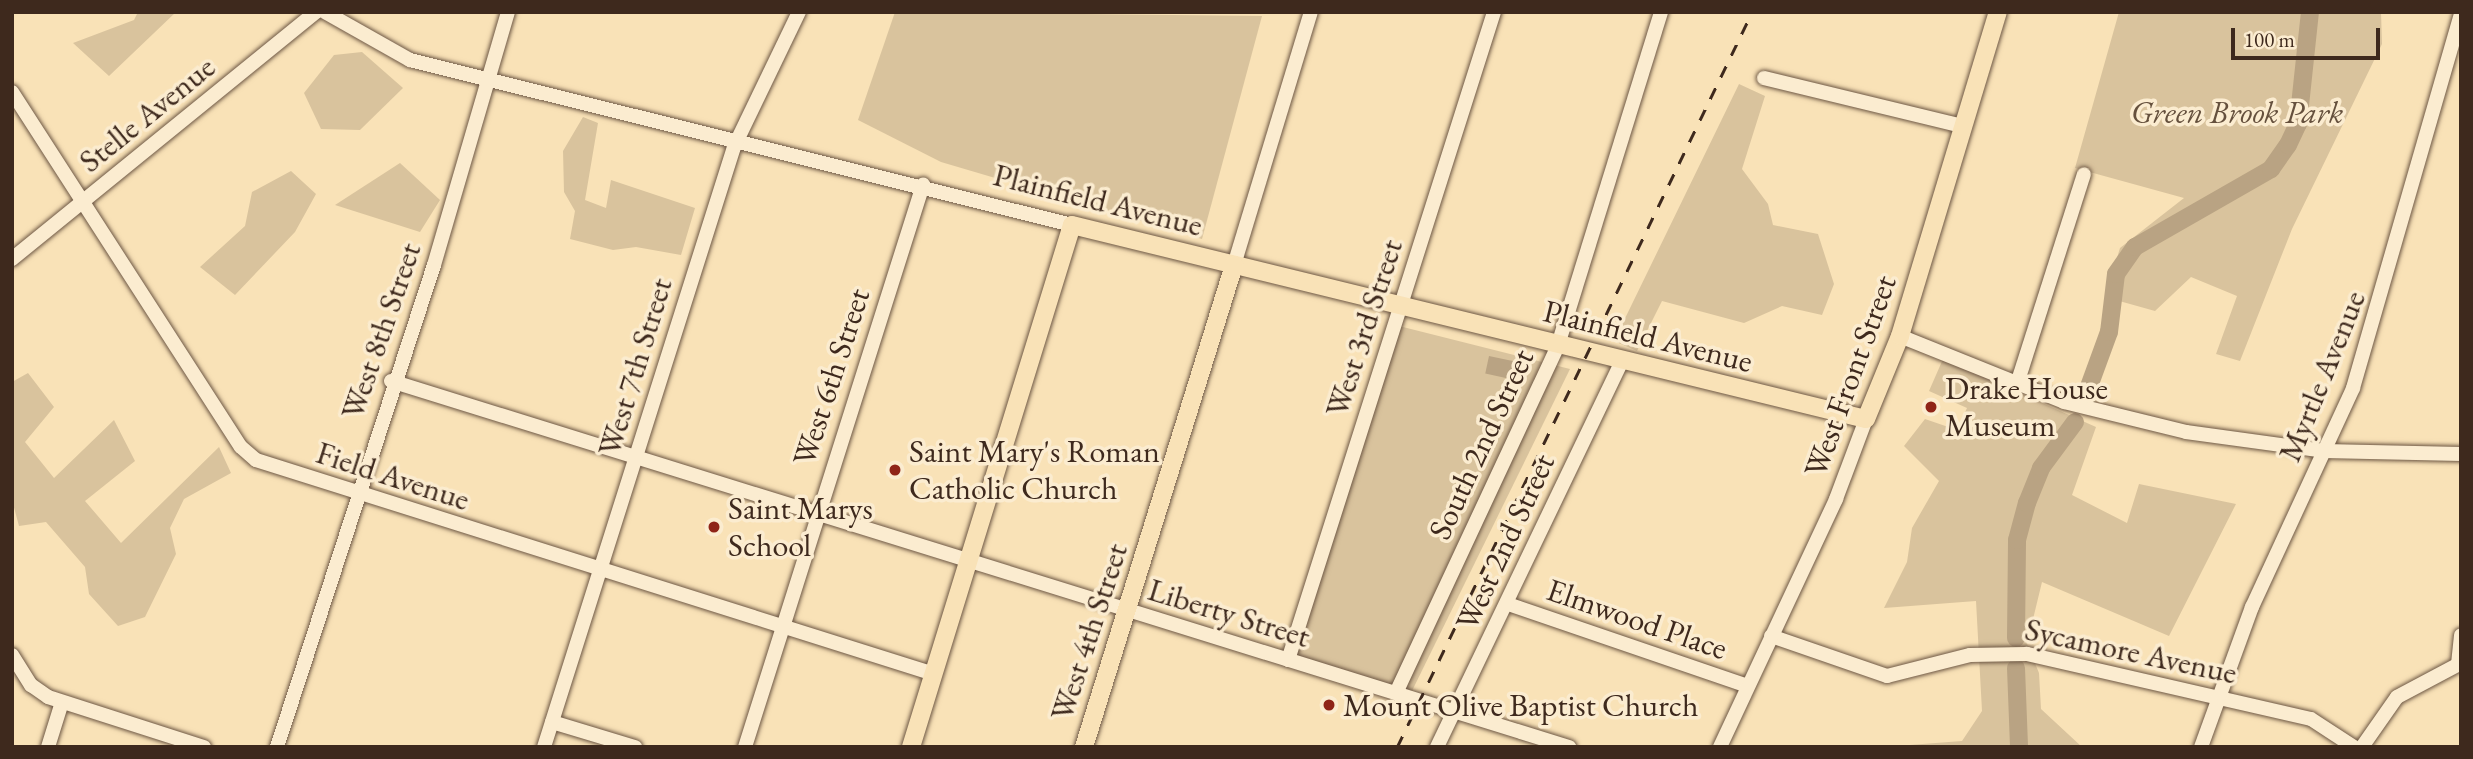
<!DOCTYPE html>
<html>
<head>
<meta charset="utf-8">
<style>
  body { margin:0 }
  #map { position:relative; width:2473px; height:759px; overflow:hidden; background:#f9e2b7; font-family:"EB Garamond",serif }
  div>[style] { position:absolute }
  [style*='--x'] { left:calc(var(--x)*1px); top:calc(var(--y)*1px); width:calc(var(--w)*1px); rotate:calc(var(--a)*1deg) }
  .green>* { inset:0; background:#d9c39d }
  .water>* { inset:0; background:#b9a383; transform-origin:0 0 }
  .river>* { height:18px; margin:-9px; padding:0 9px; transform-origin:9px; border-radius:9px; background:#b9a383 }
  .roads { filter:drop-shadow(0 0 2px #6d5744) drop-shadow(0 0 2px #6d5744) }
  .minor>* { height:14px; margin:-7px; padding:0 7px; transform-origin:7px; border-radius:7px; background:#fbecd0 }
  .major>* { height:18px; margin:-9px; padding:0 9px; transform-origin:9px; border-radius:9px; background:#f9e2b7 }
  .rail>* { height:2.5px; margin-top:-1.25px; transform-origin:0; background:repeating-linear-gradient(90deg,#3e291d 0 12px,transparent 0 24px) }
  .dots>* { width:19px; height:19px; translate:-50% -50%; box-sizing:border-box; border:4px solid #fbecd0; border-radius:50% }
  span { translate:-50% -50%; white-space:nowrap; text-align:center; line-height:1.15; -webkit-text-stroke:7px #fbecd0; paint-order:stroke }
  .park-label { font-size:32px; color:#65503d; font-style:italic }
  .street-label { font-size:32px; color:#3e291d }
  .poi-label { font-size:32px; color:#3e291d }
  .left { translate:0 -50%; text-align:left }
  .frame { position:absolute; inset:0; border:14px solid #3e291d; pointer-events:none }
  .scale { position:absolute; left:2231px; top:28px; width:149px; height:32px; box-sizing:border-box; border:4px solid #3e291d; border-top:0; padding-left:9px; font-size:21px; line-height:24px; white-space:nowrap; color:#3e291d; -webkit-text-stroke:5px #fbecd0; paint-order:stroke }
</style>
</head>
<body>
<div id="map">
  <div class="green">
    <i style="clip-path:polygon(138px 12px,176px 12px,109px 76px,73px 43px,134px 20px)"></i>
    <i style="clip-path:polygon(895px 12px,1262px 16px,1202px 239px,941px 162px,858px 120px)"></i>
    <i style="clip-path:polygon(2119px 12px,2381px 12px,2382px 44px,2292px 229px,2240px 361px,2216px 354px,2237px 296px,2191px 277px,2155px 311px,2105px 297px,2120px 248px,2184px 198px,2075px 168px)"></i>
    <i style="clip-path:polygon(362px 52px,403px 88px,360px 130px,321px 129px,304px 93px,334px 55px)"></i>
    <i style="clip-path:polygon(1739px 84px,1765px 96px,1742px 169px,1768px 204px,1773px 225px,1818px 234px,1834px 284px,1822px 315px,1782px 306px,1744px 323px,1662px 301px,1637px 351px,1614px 341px)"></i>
    <i style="clip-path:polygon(583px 117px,598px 123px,585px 200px,606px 208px,611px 180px,695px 208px,681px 255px,636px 247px,613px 250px,570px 239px,575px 211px,564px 192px,563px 151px)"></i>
    <i style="clip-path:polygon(400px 163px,440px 200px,420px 232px,335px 205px)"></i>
    <i style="clip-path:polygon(291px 171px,316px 194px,295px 232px,235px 295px,200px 267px,245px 226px,252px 192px)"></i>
    <i style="clip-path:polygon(1395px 325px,1570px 369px,1410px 695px,1292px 658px)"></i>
    <i style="clip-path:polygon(1943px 359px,2096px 427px,2072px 495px,2127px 523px,2139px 484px,2236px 504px,2169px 636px,2042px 582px,2027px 644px,2039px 673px,2041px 709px,2082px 747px,1883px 747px,1962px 741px,1982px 711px,1976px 601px,1884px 608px,1907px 562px,1912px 528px,1939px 481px,1904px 446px,1925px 419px,1957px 430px,1967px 408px,1929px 391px)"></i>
    <i style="clip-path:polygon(28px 373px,54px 407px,25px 442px,54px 478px,114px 420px,135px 461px,85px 501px,121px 543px,219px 447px,231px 473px,184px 499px,170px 528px,176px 554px,145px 617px,118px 626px,89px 594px,85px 567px,46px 522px,19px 526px,12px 500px,12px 382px)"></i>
  </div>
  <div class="water">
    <i style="left:1489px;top:356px;width:35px;height:18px;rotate:12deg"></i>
  </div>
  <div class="river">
    <i style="--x:2087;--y:392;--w:64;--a:-69.9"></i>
    <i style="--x:2109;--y:332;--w:58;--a:-83.1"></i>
    <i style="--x:2116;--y:274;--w:33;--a:-55"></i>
    <i style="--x:2135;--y:247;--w:157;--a:-29.8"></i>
    <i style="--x:2271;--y:169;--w:29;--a:-55"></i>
    <i style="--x:2288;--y:145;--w:23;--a:-65"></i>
    <i style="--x:2298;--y:124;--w:113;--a:-83.9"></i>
    <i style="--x:2016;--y:638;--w:98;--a:-89.4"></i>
    <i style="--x:2017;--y:540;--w:38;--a:-75"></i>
    <i style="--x:2027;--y:503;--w:38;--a:-68"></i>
    <i style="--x:2041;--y:468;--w:57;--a:-53.5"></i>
    <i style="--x:2016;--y:668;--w:79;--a:87.8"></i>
  </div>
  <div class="roads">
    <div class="minor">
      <i style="--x:325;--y:12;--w:98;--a:29.5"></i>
      <i style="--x:410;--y:60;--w:682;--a:14"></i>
      <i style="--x:1764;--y:78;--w:205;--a:13.6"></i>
      <i style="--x:12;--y:92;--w:422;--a:57.2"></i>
      <i style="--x:241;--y:447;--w:20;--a:41"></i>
      <i style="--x:256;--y:460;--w:711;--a:17.52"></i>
      <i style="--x:12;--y:259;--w:392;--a:-39.1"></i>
      <i style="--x:1234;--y:265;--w:264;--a:-73.1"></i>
      <i style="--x:1900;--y:336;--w:177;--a:21.9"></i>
      <i style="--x:2064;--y:402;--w:126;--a:13.8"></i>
      <i style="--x:2186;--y:432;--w:139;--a:7.8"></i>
      <i style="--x:2324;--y:451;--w:137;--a:1.3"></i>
      <i style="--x:391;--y:381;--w:1234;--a:17.26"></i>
      <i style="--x:2017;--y:384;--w:220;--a:-72.3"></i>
      <i style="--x:1508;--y:604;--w:253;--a:18.9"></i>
      <i style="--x:1771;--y:636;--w:123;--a:19"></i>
      <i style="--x:1887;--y:676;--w:86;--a:-14.2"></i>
      <i style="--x:1970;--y:655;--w:57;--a:-1"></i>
      <i style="--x:2027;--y:654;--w:291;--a:12.9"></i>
      <i style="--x:2311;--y:719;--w:51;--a:33.1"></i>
      <i style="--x:12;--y:655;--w:36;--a:58"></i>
      <i style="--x:31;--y:685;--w:21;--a:35"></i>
      <i style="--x:48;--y:697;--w:164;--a:17.8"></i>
      <i style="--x:1288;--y:660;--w:680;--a:-72.36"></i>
      <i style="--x:2458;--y:664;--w:29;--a:-84"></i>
      <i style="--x:1396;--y:693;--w:384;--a:-65"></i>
      <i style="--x:1558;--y:345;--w:349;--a:-72.8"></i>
      <i style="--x:552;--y:722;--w:87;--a:16.8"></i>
      <i style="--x:48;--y:747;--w:47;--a:-72.7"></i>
      <i style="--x:277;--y:747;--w:507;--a:-71.96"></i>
      <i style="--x:434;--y:265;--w:264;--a:-73.7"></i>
      <i style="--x:544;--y:747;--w:629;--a:-72.43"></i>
      <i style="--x:734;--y:147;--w:150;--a:-64.3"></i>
      <i style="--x:745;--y:747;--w:590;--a:-72.43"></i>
      <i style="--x:1437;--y:747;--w:428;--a:-64.4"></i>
      <i style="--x:1720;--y:747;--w:274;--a:-64.9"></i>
      <i style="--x:1836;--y:499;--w:85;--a:-69.4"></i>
      <i style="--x:2201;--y:747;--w:149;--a:-70"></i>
      <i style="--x:2252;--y:607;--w:241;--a:-65.2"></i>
      <i style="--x:2353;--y:388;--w:389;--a:-73.9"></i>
      <i style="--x:2362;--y:747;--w:61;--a:-55"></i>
      <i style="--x:2397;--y:697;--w:72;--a:-28"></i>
    </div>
    <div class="major">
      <i style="--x:911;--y:747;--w:546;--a:-72.86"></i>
      <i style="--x:1072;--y:225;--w:817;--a:13.73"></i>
      <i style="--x:1866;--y:419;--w:90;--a:-67.7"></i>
      <i style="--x:1900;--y:336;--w:338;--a:-73.2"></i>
      <i style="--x:1084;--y:747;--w:505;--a:-72.71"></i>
    </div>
  </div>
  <div class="rail">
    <i style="--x:1397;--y:747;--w:816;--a:-64.22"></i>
  </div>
  <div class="dots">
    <i style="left:1931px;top:407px;background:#8f2418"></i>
    <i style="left:895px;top:470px;background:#8f2418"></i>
    <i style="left:714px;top:527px;background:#8f2418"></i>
    <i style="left:1329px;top:705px;background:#8f2418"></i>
  </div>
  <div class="park-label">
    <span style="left:2237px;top:112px">Green Brook Park</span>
  </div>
  <div class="street-label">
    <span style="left:147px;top:114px;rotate:-39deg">Stelle Avenue</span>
    <span style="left:1098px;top:200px;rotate:14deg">Plainfield Avenue</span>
    <span style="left:1364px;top:328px;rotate:-72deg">West 3rd Street</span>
    <span style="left:381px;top:331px;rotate:-71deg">West 8th Street</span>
    <span style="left:1648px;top:336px;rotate:14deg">Plainfield Avenue</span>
    <span style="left:635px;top:367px;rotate:-73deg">West 7th Street</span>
    <span style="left:1850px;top:376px;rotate:-70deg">West Front Street</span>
    <span style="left:2322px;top:376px;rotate:-68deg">Myrtle Avenue</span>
    <span style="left:831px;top:377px;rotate:-72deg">West 6th Street</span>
    <span style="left:1481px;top:444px;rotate:-65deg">South 2nd Street</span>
    <span style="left:393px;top:476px;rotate:18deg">Field Avenue</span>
    <span style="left:1505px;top:542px;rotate:-65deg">West 2nd Street</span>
    <span style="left:1229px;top:613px;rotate:17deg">Liberty Street</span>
    <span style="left:1637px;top:619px;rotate:19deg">Elmwood Place</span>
    <span style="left:1089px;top:632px;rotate:-72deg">West 4th Street</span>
    <span style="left:2131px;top:651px;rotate:12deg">Sycamore Avenue</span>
  </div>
  <div class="poi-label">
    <span class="left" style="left:1945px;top:407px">Drake House<br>Museum</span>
    <span class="left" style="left:909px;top:470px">Saint Mary's Roman<br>Catholic Church</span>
    <span class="left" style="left:728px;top:527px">Saint Marys<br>School</span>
    <span class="left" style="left:1343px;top:705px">Mount Olive Baptist Church</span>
  </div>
  <div class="frame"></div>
  <div class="scale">100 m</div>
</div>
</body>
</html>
